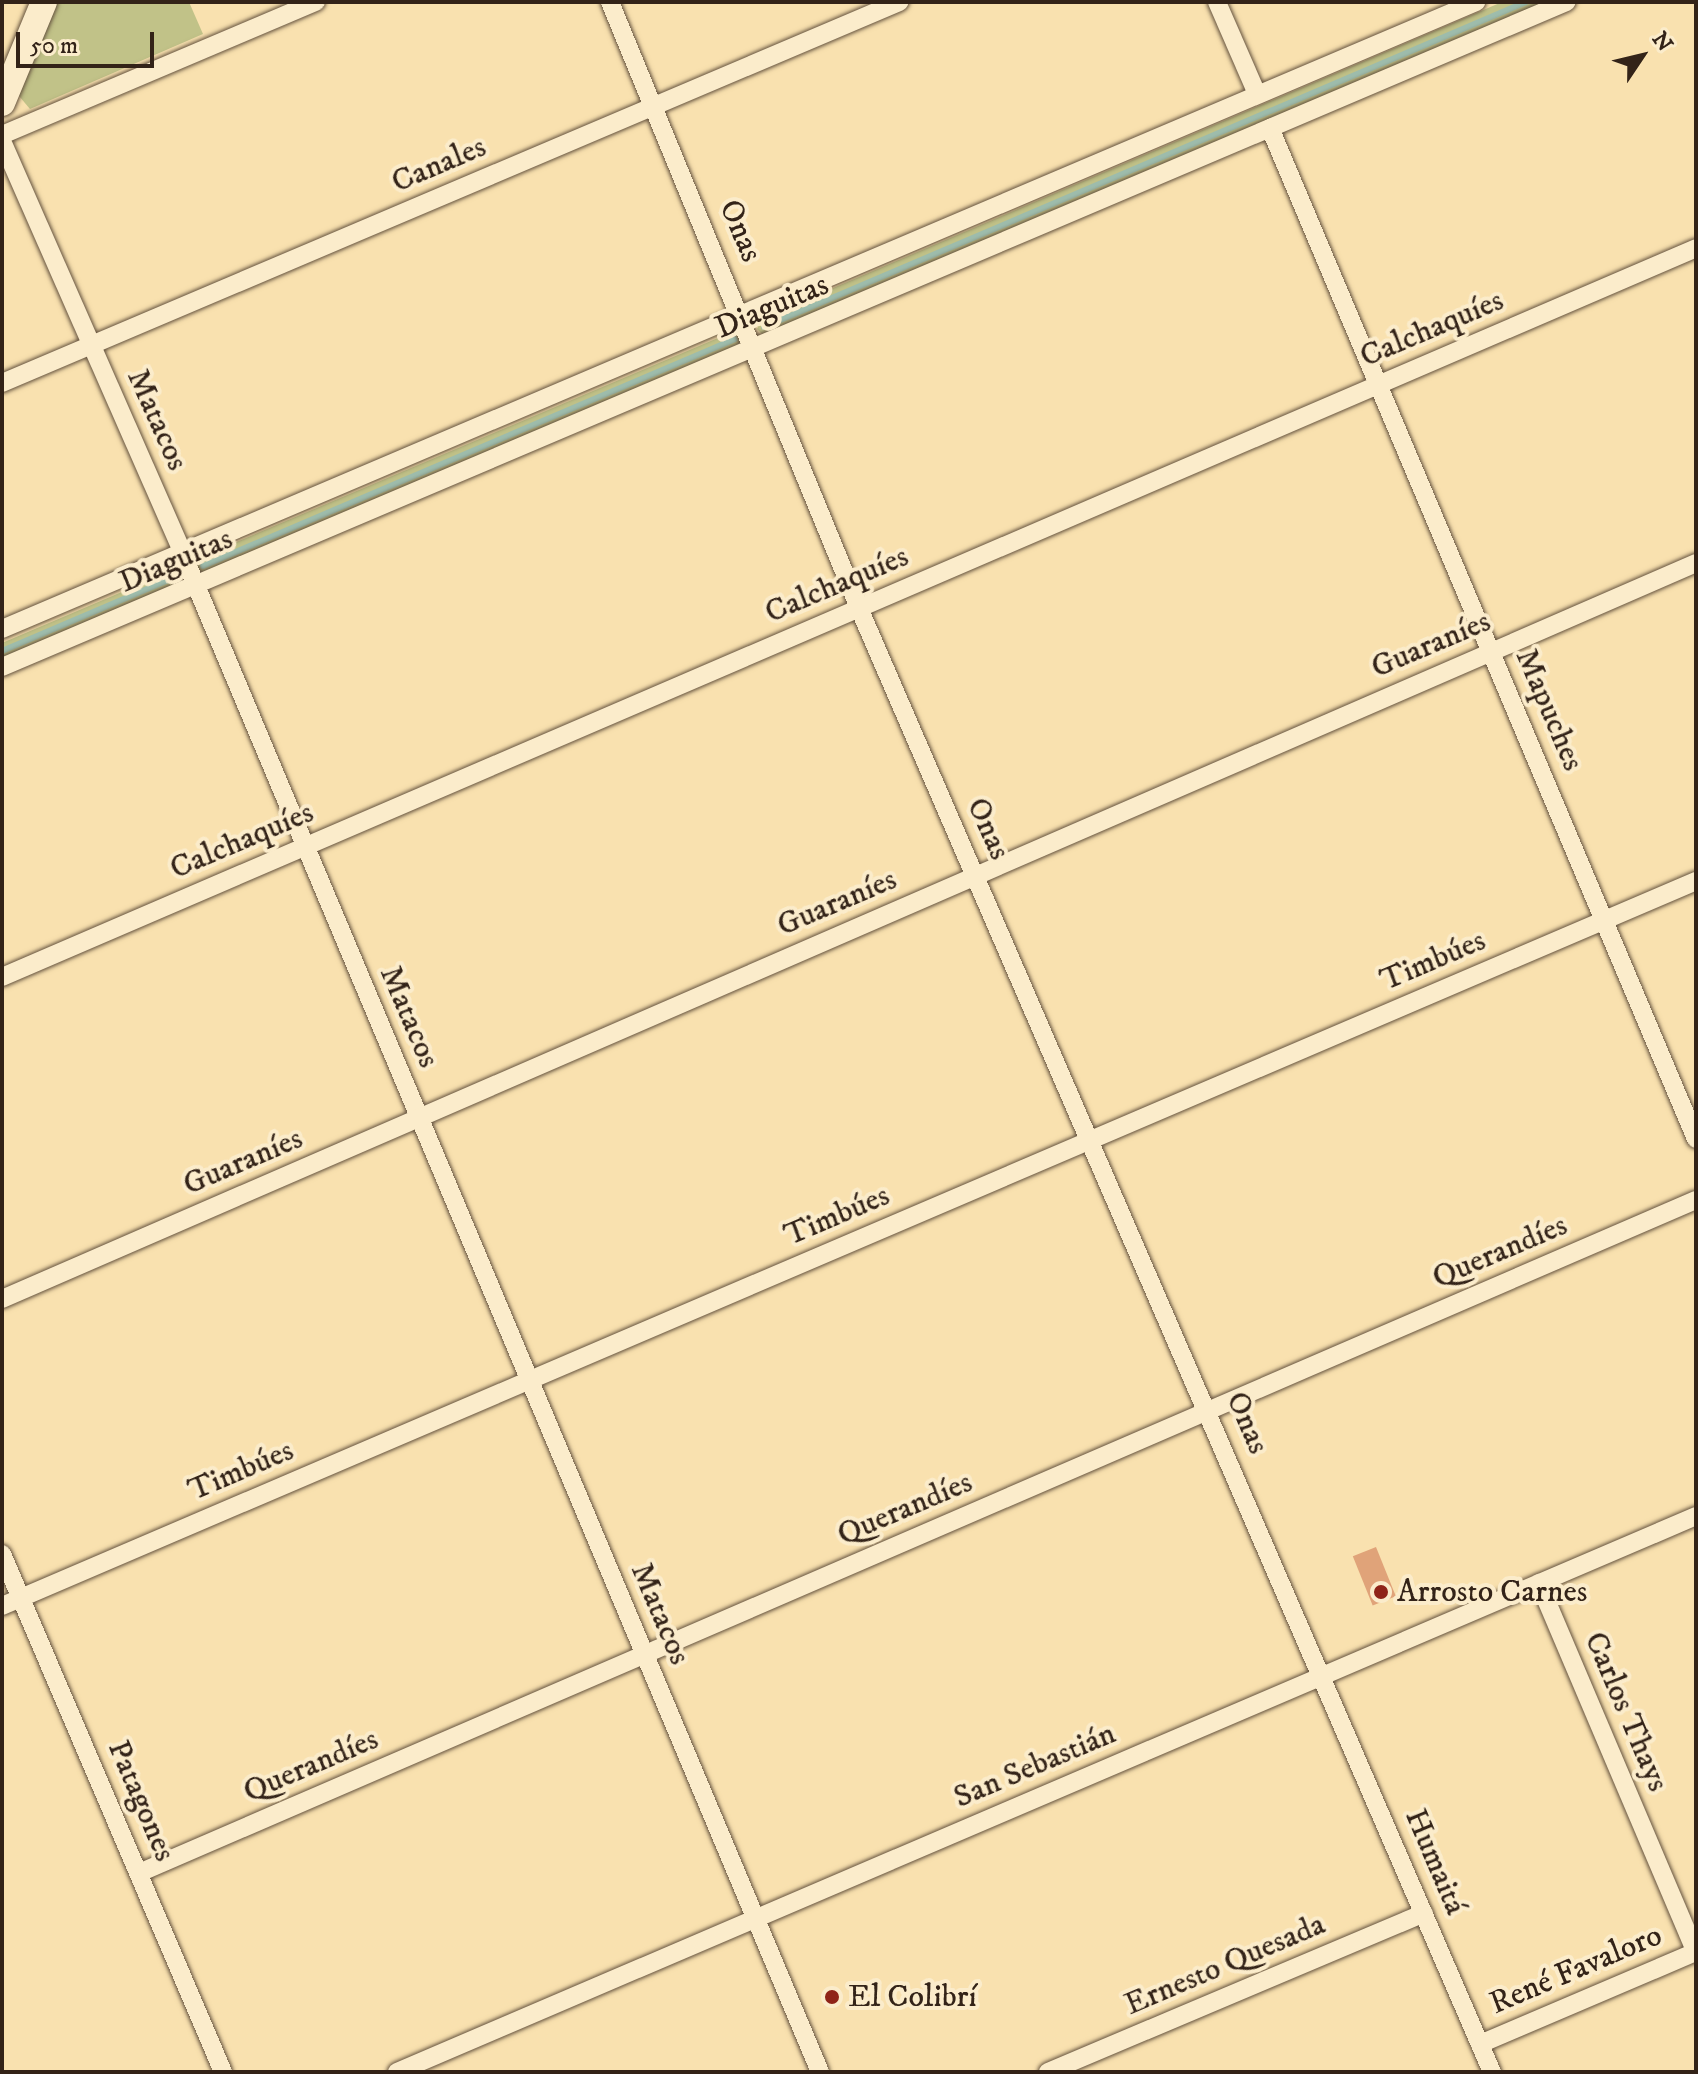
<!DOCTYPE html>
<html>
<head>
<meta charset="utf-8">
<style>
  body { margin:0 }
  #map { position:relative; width:1698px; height:2074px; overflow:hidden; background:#f9e1af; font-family:"IM FELL DW Pica",serif }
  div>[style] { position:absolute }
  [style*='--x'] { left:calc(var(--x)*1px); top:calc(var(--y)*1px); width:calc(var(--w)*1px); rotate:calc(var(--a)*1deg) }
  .green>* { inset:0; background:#c1c288 }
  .stream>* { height:6px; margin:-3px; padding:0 3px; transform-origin:3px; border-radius:3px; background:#9ebdad }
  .building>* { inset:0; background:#e0a379; transform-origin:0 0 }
  .roads { filter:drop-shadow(0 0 2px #64523e) drop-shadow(0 0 2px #64523e) }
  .street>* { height:18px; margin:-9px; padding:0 9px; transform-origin:9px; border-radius:9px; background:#fbeccb }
  .secondary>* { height:26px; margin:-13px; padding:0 13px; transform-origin:13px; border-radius:13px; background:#fbeccb }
  .dots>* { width:22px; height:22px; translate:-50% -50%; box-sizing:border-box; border:4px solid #fbeccb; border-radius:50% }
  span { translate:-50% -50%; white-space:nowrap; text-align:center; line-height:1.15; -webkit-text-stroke:8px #fbeccb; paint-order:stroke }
  .street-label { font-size:32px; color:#332318 }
  .poi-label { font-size:32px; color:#332318 }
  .left { translate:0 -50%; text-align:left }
  .frame { position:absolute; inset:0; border:4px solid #332318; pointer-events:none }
  .north { position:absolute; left:1602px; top:16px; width:80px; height:80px; -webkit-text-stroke:6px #fbeccb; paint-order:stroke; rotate:55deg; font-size:22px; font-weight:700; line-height:32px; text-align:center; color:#332318 }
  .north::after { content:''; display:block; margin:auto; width:28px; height:36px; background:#332318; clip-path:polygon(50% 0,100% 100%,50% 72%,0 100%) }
  .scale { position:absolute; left:16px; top:32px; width:138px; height:36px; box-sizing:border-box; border:4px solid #332318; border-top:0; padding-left:10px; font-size:24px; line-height:28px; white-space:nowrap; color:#332318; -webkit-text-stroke:6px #fbeccb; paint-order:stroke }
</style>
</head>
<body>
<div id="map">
  <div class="green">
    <i style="clip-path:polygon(57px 2px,189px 2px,203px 34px,30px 109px,19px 96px)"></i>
    <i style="clip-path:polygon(1502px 2px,1549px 2px,764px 336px,757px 329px,763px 318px)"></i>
    <i style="clip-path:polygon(732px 332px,740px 335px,742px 345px,206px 575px,198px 572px,195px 565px,201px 557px)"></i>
    <i style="clip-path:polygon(171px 571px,179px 574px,181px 584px,2px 662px,2px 643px)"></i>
  </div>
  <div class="stream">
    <i style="--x:764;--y:327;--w:828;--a:-23.1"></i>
    <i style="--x:203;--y:566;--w:578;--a:-23.11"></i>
    <i style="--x:2;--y:651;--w:184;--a:-23.1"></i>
  </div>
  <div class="building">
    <i style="left:1376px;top:1547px;width:53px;height:25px;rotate:68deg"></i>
  </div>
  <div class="roads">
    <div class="street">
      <i style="--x:610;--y:2;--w:655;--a:67.66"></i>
      <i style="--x:859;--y:608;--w:1595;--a:66.62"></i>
      <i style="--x:1217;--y:2;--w:100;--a:66.5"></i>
      <i style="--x:1270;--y:128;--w:1097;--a:67.15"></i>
      <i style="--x:2;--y:135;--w:341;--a:-23"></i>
      <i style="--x:2;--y:141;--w:449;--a:66.3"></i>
      <i style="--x:182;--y:552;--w:1648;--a:67.23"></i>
      <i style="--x:2;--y:383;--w:975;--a:-23.01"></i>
      <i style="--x:2;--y:629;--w:1602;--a:-23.04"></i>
      <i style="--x:2;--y:667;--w:1700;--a:-23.03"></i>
      <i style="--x:2;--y:977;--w:1844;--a:-23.28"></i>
      <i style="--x:2;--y:1299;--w:1847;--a:-23.48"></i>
      <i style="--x:2;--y:1554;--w:563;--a:66.89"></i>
      <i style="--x:1539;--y:1583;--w:402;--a:67"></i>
      <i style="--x:2;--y:1606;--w:1843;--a:-23.17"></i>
      <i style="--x:139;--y:1873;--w:1696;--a:-23.38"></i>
      <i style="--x:1480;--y:2044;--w:235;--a:-23.1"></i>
      <i style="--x:397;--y:2072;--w:1413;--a:-23.17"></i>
      <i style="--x:1048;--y:2072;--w:408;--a:-22.9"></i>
    </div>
    <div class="secondary">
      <i style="--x:2;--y:103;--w:109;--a:-67.4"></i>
    </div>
  </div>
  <div class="dots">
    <i style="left:1381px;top:1592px;background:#8f2418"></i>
    <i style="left:832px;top:1997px;background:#8f2418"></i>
  </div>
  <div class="street-label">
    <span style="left:439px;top:165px;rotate:-23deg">Canales</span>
    <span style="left:740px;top:231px;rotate:67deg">Onas</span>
    <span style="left:772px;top:307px;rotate:-23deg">Diaguitas</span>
    <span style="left:1432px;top:329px;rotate:-23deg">Calchaquíes</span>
    <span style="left:157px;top:420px;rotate:66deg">Matacos</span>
    <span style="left:176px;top:561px;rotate:-23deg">Diaguitas</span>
    <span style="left:837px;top:585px;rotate:-23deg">Calchaquíes</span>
    <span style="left:1431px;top:645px;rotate:-23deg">Guaraníes</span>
    <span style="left:1549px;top:710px;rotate:67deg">Mapuches</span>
    <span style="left:988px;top:829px;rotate:66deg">Onas</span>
    <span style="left:242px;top:841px;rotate:-23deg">Calchaquíes</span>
    <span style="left:837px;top:903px;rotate:-23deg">Guaraníes</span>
    <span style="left:1433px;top:961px;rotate:-23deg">Timbúes</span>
    <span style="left:409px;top:1017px;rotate:67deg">Matacos</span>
    <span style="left:243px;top:1162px;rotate:-23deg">Guaraníes</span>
    <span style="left:837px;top:1216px;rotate:-23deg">Timbúes</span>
    <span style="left:1500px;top:1252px;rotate:-23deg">Querandíes</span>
    <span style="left:1247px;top:1423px;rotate:67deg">Onas</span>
    <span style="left:241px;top:1471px;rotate:-23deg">Timbúes</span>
    <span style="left:905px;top:1509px;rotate:-23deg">Querandíes</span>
    <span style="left:660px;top:1614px;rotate:67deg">Matacos</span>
    <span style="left:1626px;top:1712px;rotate:67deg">Carlos Thays</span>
    <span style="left:311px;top:1766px;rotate:-23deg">Querandíes</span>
    <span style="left:1035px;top:1766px;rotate:-23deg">San Sebastián</span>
    <span style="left:141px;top:1801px;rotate:67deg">Patagones</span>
    <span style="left:1435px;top:1862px;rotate:67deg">Humaitá</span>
    <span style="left:1225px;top:1965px;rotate:-23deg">Ernesto Quesada</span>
    <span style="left:1576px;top:1970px;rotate:-23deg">René Favaloro</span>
  </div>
  <div class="poi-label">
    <span class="left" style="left:1397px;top:1592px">Arrosto Carnes</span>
    <span class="left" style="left:848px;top:1997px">El Colibrí</span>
  </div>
  <div class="frame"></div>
  <div class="north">N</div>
  <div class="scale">50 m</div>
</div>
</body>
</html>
